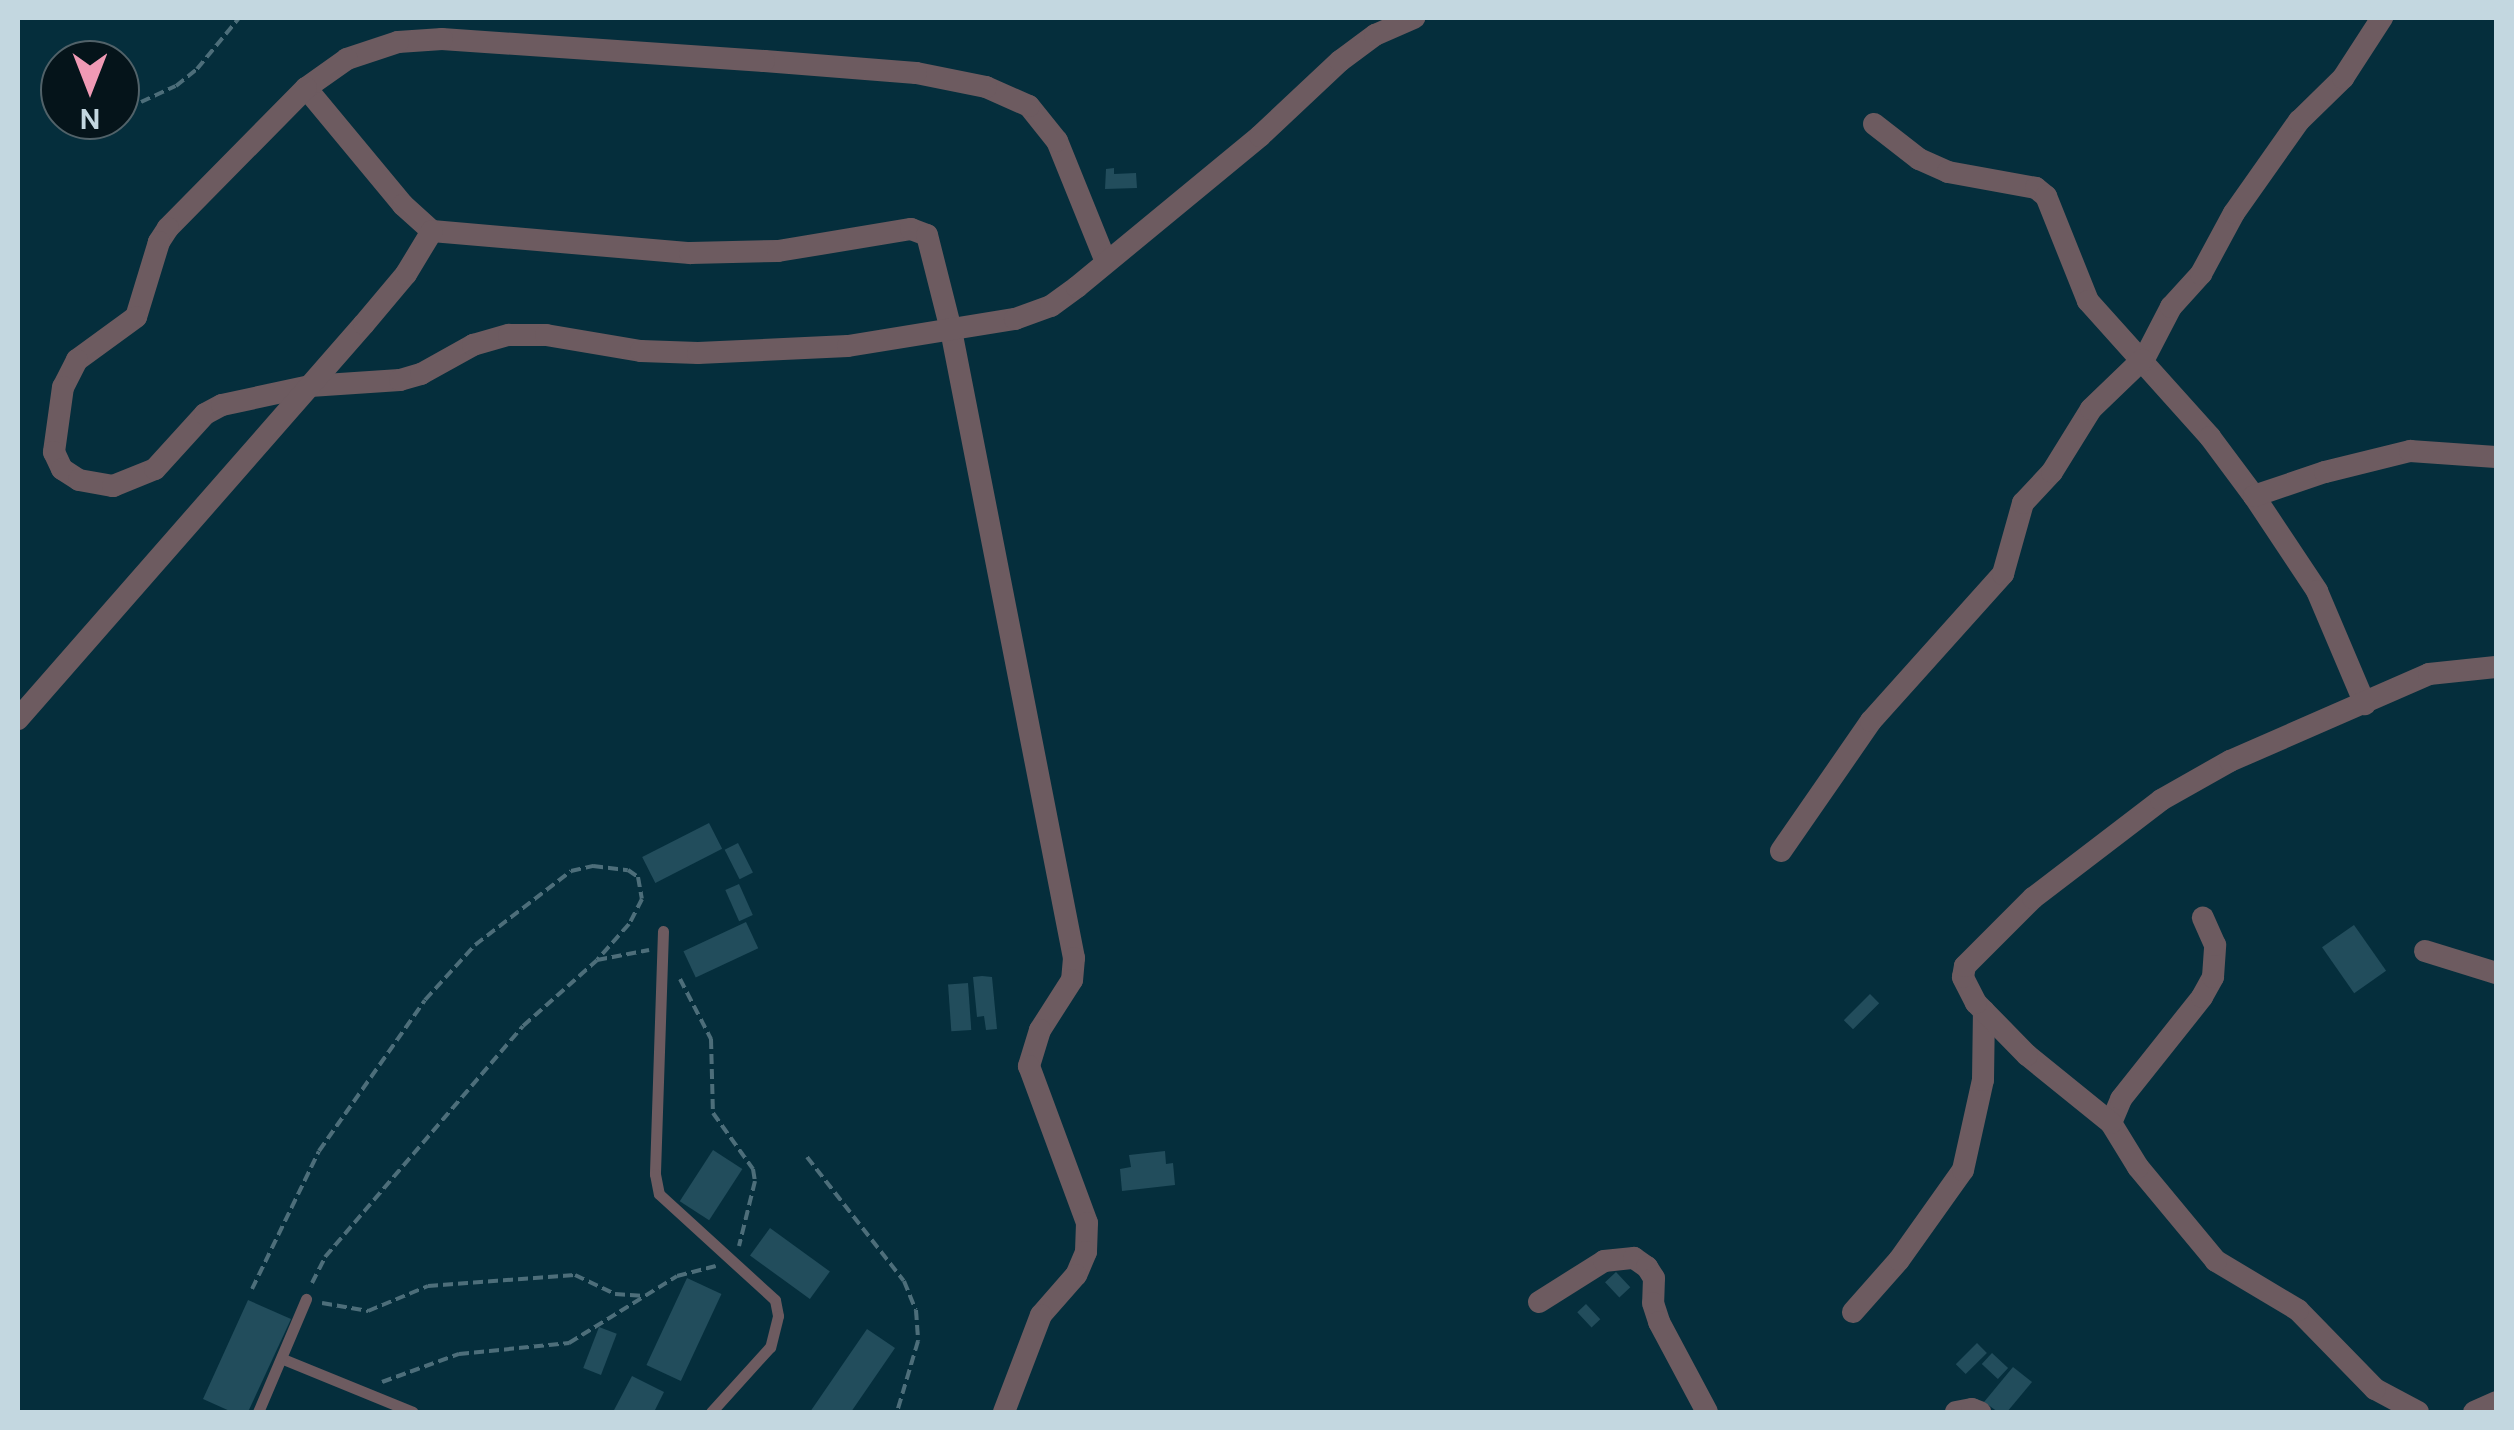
<!DOCTYPE html>
<html>
<head>
<meta charset="utf-8">
<style>
  body { margin:0 }
  #map { position:relative; width:2514px; height:1430px; overflow:hidden; background:#052e3c; font-family:"DM Sans",sans-serif }
  div>[style] { position:absolute }
  [style*='--x'] { left:calc(var(--x)*1px); top:calc(var(--y)*1px); width:calc(var(--w)*1px); rotate:calc(var(--a)*1deg) }
  .building>* { inset:0; background:#224d5c; transform-origin:0 0 }
  .path>* { height:4px; margin-top:-2px; transform-origin:0; background:repeating-linear-gradient(90deg,#4d6e7a 0 10px,transparent 0 15px) }
  .service>* { height:11px; margin:-5.5px; padding:0 5.5px; transform-origin:5.5px; border-radius:5.5px; background:#6d5b60 }
  .minor>* { height:22px; margin:-11px; padding:0 11px; transform-origin:11px; border-radius:11px; background:#6d5b60 }
  span { translate:-50% -50%; white-space:nowrap; text-align:center; line-height:1.15; -webkit-text-stroke:10px #05141a; paint-order:stroke }
  .frame { position:absolute; inset:0; border:20px solid #c3d7e0; pointer-events:none }
  .north { position:absolute; left:40px; top:40px; width:100px; height:100px; box-sizing:border-box; background:#05141a; border:2px solid #516269; border-radius:50%; rotate:180deg; font-size:28px; font-weight:700; line-height:40px; text-align:center; color:#c3d7e0 }
  .north::after { content:''; display:block; margin:auto; width:35px; height:45px; background:#f09ab5; clip-path:polygon(50% 0,100% 100%,50% 72%,0 100%) }
</style>
</head>
<body>
<div id="map">
  <div class="building">
    <i style="clip-path:polygon(1114px 168px,1114px 174px,1136px 173px,1137px 188px,1105px 189px,1106px 169px)"></i>
    <i style="left:709px;top:823px;width:29px;height:75px;rotate:63deg"></i>
    <i style="left:738px;top:843px;width:33px;height:15px;rotate:63deg"></i>
    <i style="left:739px;top:884px;width:34px;height:15px;rotate:66deg"></i>
    <i style="left:746px;top:922px;width:29px;height:69px;rotate:65deg"></i>
    <i style="left:2354px;top:925px;width:56px;height:39px;rotate:55deg"></i>
    <i style="clip-path:polygon(982px 976px,992px 977px,997px 1029px,986px 1030px,984px 1016px,977px 1017px,973px 977px)"></i>
    <i style="left:968px;top:983px;width:47px;height:20px;rotate:86deg"></i>
    <i style="left:1870px;top:994px;width:13px;height:37px;rotate:45deg"></i>
    <i style="left:713px;top:1150px;width:35px;height:61px;rotate:33deg"></i>
    <i style="clip-path:polygon(1165px 1151px,1166px 1164px,1173px 1163px,1175px 1185px,1122px 1191px,1120px 1169px,1131px 1167px,1129px 1155px)"></i>
    <i style="left:770px;top:1228px;width:74px;height:34px;rotate:36deg"></i>
    <i style="left:1616px;top:1272px;width:21px;height:15px;rotate:47deg"></i>
    <i style="left:687px;top:1278px;width:38px;height:96px;rotate:25deg"></i>
    <i style="clip-path:polygon(248px 1300px,291px 1319px,248px 1412px,232px 1412px,203px 1399px)"></i>
    <i style="left:1586px;top:1304px;width:21px;height:12px;rotate:47deg"></i>
    <i style="left:599px;top:1327px;width:19px;height:44px;rotate:21deg"></i>
    <i style="clip-path:polygon(867px 1329px,895px 1348px,851px 1412px,810px 1412px)"></i>
    <i style="left:1977px;top:1343px;width:14px;height:30px;rotate:45deg"></i>
    <i style="left:1992px;top:1353px;width:22px;height:15px;rotate:43deg"></i>
    <i style="clip-path:polygon(2013px 1367px,2032px 1382px,2007px 1412px,1998px 1412px,1984px 1402px)"></i>
    <i style="clip-path:polygon(632px 1376px,664px 1392px,654px 1412px,613px 1412px)"></i>
  </div>
  <div class="path">
    <i style="--x:141;--y:102;--w:38;--a:-25"></i>
    <i style="--x:176;--y:86;--w:27;--a:-39"></i>
    <i style="--x:197;--y:69;--w:66;--a:-50.5"></i>
    <i style="--x:680;--y:979;--w:68;--a:62.7"></i>
    <i style="--x:711;--y:1039;--w:74;--a:88.5"></i>
    <i style="--x:713;--y:1113;--w:69;--a:54.5"></i>
    <i style="--x:753;--y:1169;--w:12;--a:81"></i>
    <i style="--x:755;--y:1181;--w:67;--a:103.8"></i>
    <i style="--x:807;--y:1157;--w:157;--a:52"></i>
    <i style="--x:904;--y:1281;--w:31;--a:68"></i>
    <i style="--x:916;--y:1310;--w:31;--a:86"></i>
    <i style="--x:918;--y:1341;--w:74;--a:106.5"></i>
    <i style="--x:312;--y:1283;--w:29;--a:-63"></i>
    <i style="--x:325;--y:1257;--w:304;--a:-49.4"></i>
    <i style="--x:523;--y:1026;--w:99;--a:-41.7"></i>
    <i style="--x:597;--y:960;--w:53;--a:-10.9"></i>
    <i style="--x:252;--y:1289;--w:153;--a:-64.1"></i>
    <i style="--x:319;--y:1151;--w:184;--a:-54.9"></i>
    <i style="--x:425;--y:1000;--w:74;--a:-47.7"></i>
    <i style="--x:475;--y:945;--w:121;--a:-37.6"></i>
    <i style="--x:571;--y:871;--w:23;--a:-13"></i>
    <i style="--x:593;--y:866;--w:35;--a:7"></i>
    <i style="--x:628;--y:870;--w:12;--a:35"></i>
    <i style="--x:638;--y:877;--w:22;--a:80"></i>
    <i style="--x:642;--y:899;--w:28;--a:117"></i>
    <i style="--x:629;--y:924;--w:48;--a:131.6"></i>
    <i style="--x:322;--y:1303;--w:47;--a:9.9"></i>
    <i style="--x:368;--y:1311;--w:65;--a:-22.6"></i>
    <i style="--x:428;--y:1286;--w:147;--a:-4.3"></i>
    <i style="--x:575;--y:1275;--w:44;--a:25.4"></i>
    <i style="--x:615;--y:1294;--w:26;--a:4"></i>
    <i style="--x:382;--y:1382;--w:82;--a:-20"></i>
    <i style="--x:459;--y:1354;--w:111;--a:-5.7"></i>
    <i style="--x:569;--y:1343;--w:127;--a:-31.8"></i>
    <i style="--x:677;--y:1276;--w:40;--a:-14.4"></i>
  </div>
  <div class="service">
    <i style="--x:663;--y:931;--w:243;--a:91.9"></i>
    <i style="--x:655;--y:1174;--w:20;--a:79"></i>
    <i style="--x:659;--y:1194;--w:157;--a:42.4"></i>
    <i style="--x:775;--y:1300;--w:16;--a:79"></i>
    <i style="--x:778;--y:1316;--w:32;--a:104"></i>
    <i style="--x:770;--y:1347;--w:88;--a:132.2"></i>
    <i style="--x:283;--y:1359;--w:140;--a:22.2"></i>
    <i style="--x:258;--y:1412;--w:123;--a:-67"></i>
  </div>
  <div class="minor">
    <i style="--x:306;--y:88;--w:152;--a:50.3"></i>
    <i style="--x:403;--y:205;--w:39;--a:42"></i>
    <i style="--x:432;--y:231;--w:259;--a:4.9"></i>
    <i style="--x:690;--y:253;--w:88;--a:-1.3"></i>
    <i style="--x:778;--y:251;--w:135;--a:-9.4"></i>
    <i style="--x:911;--y:229;--w:17;--a:21"></i>
    <i style="--x:927;--y:235;--w:98;--a:75.8"></i>
    <i style="--x:951;--y:330;--w:640;--a:78.92"></i>
    <i style="--x:1074;--y:958;--w:22;--a:95"></i>
    <i style="--x:1072;--y:980;--w:59;--a:122.6"></i>
    <i style="--x:1040;--y:1030;--w:38;--a:107"></i>
    <i style="--x:1029;--y:1066;--w:167;--a:69.7"></i>
    <i style="--x:1087;--y:1223;--w:29;--a:92"></i>
    <i style="--x:1086;--y:1252;--w:25;--a:113"></i>
    <i style="--x:1076;--y:1275;--w:53;--a:131.2"></i>
    <i style="--x:1041;--y:1315;--w:104;--a:110.9"></i>
    <i style="--x:1874;--y:124;--w:57;--a:37.9"></i>
    <i style="--x:1919;--y:159;--w:32;--a:24"></i>
    <i style="--x:1948;--y:172;--w:89;--a:10.3"></i>
    <i style="--x:2036;--y:188;--w:13;--a:39"></i>
    <i style="--x:2046;--y:196;--w:113;--a:68.2"></i>
    <i style="--x:2088;--y:301;--w:183;--a:48.1"></i>
    <i style="--x:2210;--y:437;--w:74;--a:53.3"></i>
    <i style="--x:2254;--y:496;--w:114;--a:56.4"></i>
    <i style="--x:2317;--y:591;--w:123;--a:67"></i>
    <i style="--x:1106;--y:262;--w:131;--a:-112"></i>
    <i style="--x:1057;--y:141;--w:45;--a:-128.7"></i>
    <i style="--x:1029;--y:106;--w:47;--a:-156.2"></i>
    <i style="--x:986;--y:87;--w:71;--a:-168.7"></i>
    <i style="--x:916;--y:73;--w:152;--a:-175.5"></i>
    <i style="--x:764;--y:61;--w:323;--a:-176.1"></i>
    <i style="--x:442;--y:39;--w:44;--a:176.1"></i>
    <i style="--x:398;--y:42;--w:54;--a:161.6"></i>
    <i style="--x:347;--y:59;--w:50;--a:144.7"></i>
    <i style="--x:306;--y:88;--w:197;--a:134.6"></i>
    <i style="--x:168;--y:228;--w:17;--a:123"></i>
    <i style="--x:159;--y:242;--w:78;--a:107"></i>
    <i style="--x:136;--y:317;--w:73;--a:143.9"></i>
    <i style="--x:77;--y:360;--w:30;--a:117"></i>
    <i style="--x:63;--y:387;--w:66;--a:97.9"></i>
    <i style="--x:54;--y:452;--w:19;--a:65"></i>
    <i style="--x:62;--y:469;--w:20;--a:33"></i>
    <i style="--x:79;--y:480;--w:35;--a:10"></i>
    <i style="--x:113;--y:486;--w:45;--a:-22"></i>
    <i style="--x:155;--y:469;--w:74;--a:-47.7"></i>
    <i style="--x:205;--y:414;--w:19;--a:-28"></i>
    <i style="--x:222;--y:405;--w:90;--a:-12.2"></i>
    <i style="--x:310;--y:386;--w:90;--a:-3.8"></i>
    <i style="--x:400;--y:380;--w:22;--a:-16"></i>
    <i style="--x:421;--y:374;--w:60;--a:-29.1"></i>
    <i style="--x:473;--y:345;--w:37;--a:-16"></i>
    <i style="--x:509;--y:335;--w:37;--a:0"></i>
    <i style="--x:546;--y:335;--w:96;--a:9.6"></i>
    <i style="--x:641;--y:351;--w:57;--a:2"></i>
    <i style="--x:698;--y:353;--w:150;--a:-2.7"></i>
    <i style="--x:848;--y:346;--w:169;--a:-9.2"></i>
    <i style="--x:1015;--y:319;--w:38;--a:-20"></i>
    <i style="--x:1051;--y:306;--w:32;--a:-36"></i>
    <i style="--x:1077;--y:287;--w:237;--a:-39.5"></i>
    <i style="--x:1260;--y:136;--w:110;--a:-43.2"></i>
    <i style="--x:1340;--y:61;--w:44;--a:-36.6"></i>
    <i style="--x:1375;--y:35;--w:43;--a:-23.6"></i>
    <i style="--x:2143;--y:361;--w:61;--a:-62.6"></i>
    <i style="--x:2171;--y:307;--w:45;--a:-47.7"></i>
    <i style="--x:2201;--y:274;--w:69;--a:-61.6"></i>
    <i style="--x:2234;--y:213;--w:113;--a:-54.8"></i>
    <i style="--x:2299;--y:121;--w:62;--a:-44.3"></i>
    <i style="--x:2343;--y:78;--w:72;--a:-57"></i>
    <i style="--x:2254;--y:496;--w:75;--a:-18.7"></i>
    <i style="--x:2325;--y:472;--w:88;--a:-13.9"></i>
    <i style="--x:2410;--y:451;--w:86;--a:4"></i>
    <i style="--x:18;--y:719;--w:525;--a:-48.78"></i>
    <i style="--x:364;--y:324;--w:65;--a:-50"></i>
    <i style="--x:406;--y:274;--w:50;--a:-58.8"></i>
    <i style="--x:1781;--y:851;--w:158;--a:-55.3"></i>
    <i style="--x:1871;--y:721;--w:198;--a:-48.1"></i>
    <i style="--x:2003;--y:574;--w:74;--a:-74.3"></i>
    <i style="--x:2023;--y:503;--w:42;--a:-46.9"></i>
    <i style="--x:2052;--y:472;--w:74;--a:-58.2"></i>
    <i style="--x:2091;--y:409;--w:71;--a:-43.9"></i>
    <i style="--x:2425;--y:951;--w:74;--a:17.2"></i>
    <i style="--x:2111;--y:1123;--w:26;--a:-67"></i>
    <i style="--x:2121;--y:1099;--w:130;--a:-51.5"></i>
    <i style="--x:2202;--y:997;--w:23;--a:-61"></i>
    <i style="--x:2213;--y:977;--w:32;--a:-86"></i>
    <i style="--x:2215;--y:945;--w:30;--a:-114"></i>
    <i style="--x:1539;--y:1302;--w:77;--a:-32.2"></i>
    <i style="--x:1604;--y:1261;--w:30;--a:-6"></i>
    <i style="--x:1634;--y:1258;--w:16;--a:35"></i>
    <i style="--x:1647;--y:1267;--w:13;--a:58"></i>
    <i style="--x:1654;--y:1278;--w:25;--a:92"></i>
    <i style="--x:1653;--y:1303;--w:20;--a:72"></i>
    <i style="--x:1659;--y:1322;--w:102;--a:61.9"></i>
    <i style="--x:1853;--y:1312;--w:69;--a:-48.5"></i>
    <i style="--x:1899;--y:1260;--w:110;--a:-54.6"></i>
    <i style="--x:1963;--y:1170;--w:92;--a:-77.5"></i>
    <i style="--x:1983;--y:1080;--w:69;--a:-89.2"></i>
    <i style="--x:1956;--y:1412;--w:16;--a:-11"></i>
    <i style="--x:1972;--y:1409;--w:9;--a:21"></i>
    <i style="--x:2418;--y:1412;--w:49;--a:-151.9"></i>
    <i style="--x:2375;--y:1389;--w:110;--a:-134.3"></i>
    <i style="--x:2298;--y:1310;--w:96;--a:-149.1"></i>
    <i style="--x:2216;--y:1261;--w:122;--a:-129.7"></i>
    <i style="--x:2138;--y:1167;--w:52;--a:-121.5"></i>
    <i style="--x:2111;--y:1123;--w:108;--a:-141"></i>
    <i style="--x:2027;--y:1055;--w:73;--a:-134.4"></i>
    <i style="--x:1976;--y:1003;--w:29;--a:-117"></i>
    <i style="--x:1963;--y:977;--w:11;--a:-80"></i>
    <i style="--x:1965;--y:966;--w:96;--a:-45"></i>
    <i style="--x:2033;--y:898;--w:161;--a:-37.4"></i>
    <i style="--x:2161;--y:800;--w:79;--a:-29.5"></i>
    <i style="--x:2230;--y:761;--w:217;--a:-23.6"></i>
    <i style="--x:2429;--y:674;--w:67;--a:-6"></i>
    <i style="--x:2474;--y:1412;--w:24;--a:-24"></i>
  </div>
  <div class="frame"></div>
  <div class="north">N</div>
</div>
</body>
</html>
